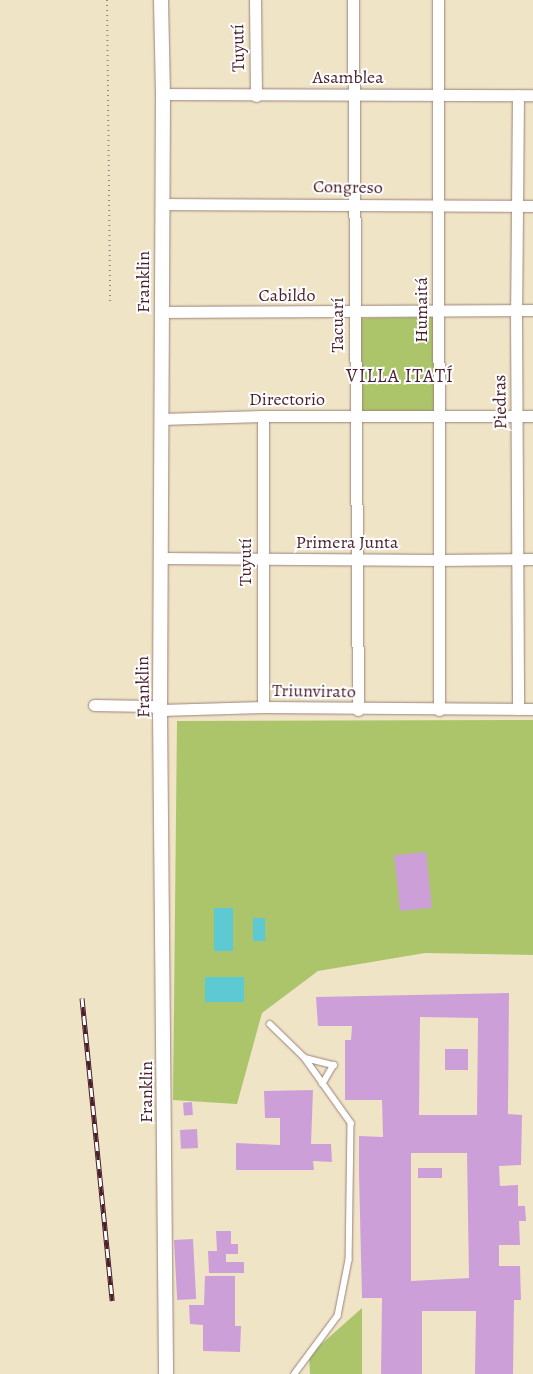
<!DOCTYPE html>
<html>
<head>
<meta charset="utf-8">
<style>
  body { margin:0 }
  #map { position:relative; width:533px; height:1374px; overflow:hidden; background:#f0e4c7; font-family:Alegreya,serif }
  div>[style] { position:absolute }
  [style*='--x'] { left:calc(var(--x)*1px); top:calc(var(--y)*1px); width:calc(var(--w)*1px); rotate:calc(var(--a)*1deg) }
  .green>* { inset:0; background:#acc56b; transform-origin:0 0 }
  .water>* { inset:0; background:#5dc9d3; transform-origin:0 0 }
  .building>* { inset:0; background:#cd9fd9; transform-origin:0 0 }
  .path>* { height:2px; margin-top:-1px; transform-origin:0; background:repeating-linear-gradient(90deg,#9d8279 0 1px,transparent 0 5px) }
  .roads { filter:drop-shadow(0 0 1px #9d8279) drop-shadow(0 0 1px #9d8279) }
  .service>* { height:5.5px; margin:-2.75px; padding:0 2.75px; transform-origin:2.75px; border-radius:2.75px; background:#fff }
  .minor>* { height:11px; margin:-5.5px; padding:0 5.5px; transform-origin:5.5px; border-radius:5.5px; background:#fff }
  .tertiary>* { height:14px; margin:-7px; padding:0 7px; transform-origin:7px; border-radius:7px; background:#fff }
  .rail>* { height:5px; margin-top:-2.5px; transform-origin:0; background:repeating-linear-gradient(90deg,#fff 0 9px,#4a1f2b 0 18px); box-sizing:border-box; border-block:1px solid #4a1f2b }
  span { translate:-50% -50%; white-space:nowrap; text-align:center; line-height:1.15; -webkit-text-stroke:4px #fff; paint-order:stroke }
  .street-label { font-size:18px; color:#4a1f2b }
  .neighbourhood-label { font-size:19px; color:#4a1f2b; letter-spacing:1px }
</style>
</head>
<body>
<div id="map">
  <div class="green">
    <i style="left:433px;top:317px;width:94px;height:73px;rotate:89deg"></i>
    <i style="clip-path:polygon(533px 720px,533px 955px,425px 953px,318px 971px,262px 1013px,237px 1104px,173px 1100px,177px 721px)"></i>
    <i style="clip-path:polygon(362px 1308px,362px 1374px,310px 1374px,309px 1355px)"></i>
  </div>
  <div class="water">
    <i style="left:214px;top:908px;width:19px;height:43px"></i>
    <i style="left:253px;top:918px;width:12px;height:23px"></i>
    <i style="left:205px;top:977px;width:39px;height:25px"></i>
  </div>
  <div class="building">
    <i style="left:426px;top:852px;width:56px;height:32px;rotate:84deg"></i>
    <i style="clip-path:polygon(evenodd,509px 993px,508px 1114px,522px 1115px,521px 1165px,499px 1166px,500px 1186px,518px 1185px,518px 1206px,525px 1206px,526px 1221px,519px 1221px,520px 1245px,499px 1245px,499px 1266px,520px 1266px,521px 1300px,514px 1300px,513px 1374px,475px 1374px,476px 1311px,422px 1311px,422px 1374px,381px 1374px,382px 1298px,362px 1298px,359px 1174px,359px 1136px,383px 1137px,382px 1100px,345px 1100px,345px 1040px,351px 1040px,352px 1026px,318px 1026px,316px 997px,509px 993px,420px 1017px,478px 1018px,477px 1115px,419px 1115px,420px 1017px,509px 993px,411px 1153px,467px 1153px,469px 1278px,411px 1281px,411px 1153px)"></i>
    <i style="left:468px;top:1049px;width:21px;height:23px;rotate:90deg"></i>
    <i style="clip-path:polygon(313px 1090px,311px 1144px,331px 1144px,332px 1162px,313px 1161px,314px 1170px,236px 1170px,236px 1143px,280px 1145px,280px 1118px,265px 1118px,264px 1091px)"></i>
    <i style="left:192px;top:1102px;width:13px;height:9px;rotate:86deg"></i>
    <i style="left:197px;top:1129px;width:19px;height:17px;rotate:87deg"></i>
    <i style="left:442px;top:1168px;width:10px;height:24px;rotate:90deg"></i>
    <i style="clip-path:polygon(216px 1231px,231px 1231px,231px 1244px,238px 1244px,238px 1254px,226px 1254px,226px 1262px,244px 1262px,244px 1273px,209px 1273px,208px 1251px,217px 1251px)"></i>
    <i style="left:193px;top:1239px;width:60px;height:19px;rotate:87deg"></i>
    <i style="clip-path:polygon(205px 1276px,235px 1276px,235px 1326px,241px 1326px,240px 1352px,203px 1351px,203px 1325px,190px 1324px,189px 1305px,204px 1305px)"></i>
  </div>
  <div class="path">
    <i style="--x:107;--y:0;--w:301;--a:89.4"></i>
  </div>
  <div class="roads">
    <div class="service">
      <i style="--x:270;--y:1024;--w:49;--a:44.2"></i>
      <i style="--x:305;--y:1058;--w:80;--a:54.7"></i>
      <i style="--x:351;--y:1123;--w:137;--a:90.8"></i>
      <i style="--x:349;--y:1260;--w:57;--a:101.1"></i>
      <i style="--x:338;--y:1316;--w:72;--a:126.6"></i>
      <i style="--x:305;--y:1058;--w:30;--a:14"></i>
      <i style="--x:334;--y:1065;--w:22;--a:120"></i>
    </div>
    <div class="minor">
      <i style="--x:255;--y:0;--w:96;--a:89.4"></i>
      <i style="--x:353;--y:0;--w:710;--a:89.6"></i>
      <i style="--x:438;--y:0;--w:710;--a:89.92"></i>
      <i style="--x:163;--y:94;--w:370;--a:0.2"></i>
      <i style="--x:518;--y:95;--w:216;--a:90.5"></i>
      <i style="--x:516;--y:311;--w:398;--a:89.7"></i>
      <i style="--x:162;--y:204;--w:371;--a:0.3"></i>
      <i style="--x:162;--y:312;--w:371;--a:-0.3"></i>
      <i style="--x:161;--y:419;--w:102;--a:-1.7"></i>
      <i style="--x:263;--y:416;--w:270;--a:0"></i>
      <i style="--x:161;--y:558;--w:278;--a:0.4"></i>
      <i style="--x:439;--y:560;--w:94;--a:-0.6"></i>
      <i style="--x:94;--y:705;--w:58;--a:1"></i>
      <i style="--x:152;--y:706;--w:9;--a:27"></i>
      <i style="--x:160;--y:710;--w:103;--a:-1.7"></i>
      <i style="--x:263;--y:707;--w:270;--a:0.4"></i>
      <i style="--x:263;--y:707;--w:291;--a:-90"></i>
    </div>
    <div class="tertiary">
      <i style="--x:161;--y:0;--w:94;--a:88.8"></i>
      <i style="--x:163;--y:94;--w:616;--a:90.28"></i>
      <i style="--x:160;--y:710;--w:664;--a:89.48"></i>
    </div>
  </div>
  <div class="rail">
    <i style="--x:82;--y:998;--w:304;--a:84.3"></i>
  </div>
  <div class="street-label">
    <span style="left:238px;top:48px;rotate:-91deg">Tuyutí</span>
    <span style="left:348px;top:77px">Asamblea</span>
    <span style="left:348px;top:187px;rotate:1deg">Congreso</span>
    <span style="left:143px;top:282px;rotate:-90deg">Franklin</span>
    <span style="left:287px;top:295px">Cabildo</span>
    <span style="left:421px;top:310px;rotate:-90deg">Humaitá</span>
    <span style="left:337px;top:325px;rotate:-90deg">Tacuarí</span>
    <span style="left:287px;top:399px">Directorio</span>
    <span style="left:500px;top:402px;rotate:-91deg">Piedras</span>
    <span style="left:347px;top:542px">Primera Junta</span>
    <span style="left:245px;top:562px;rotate:-90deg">Tuyutí</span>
    <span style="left:143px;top:687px;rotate:-91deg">Franklin</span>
    <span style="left:314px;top:691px;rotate:1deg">Triunvirato</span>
    <span style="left:146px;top:1092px;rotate:-90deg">Franklin</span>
  </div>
  <div class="neighbourhood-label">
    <span style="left:400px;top:377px">VILLA ITATÍ</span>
  </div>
</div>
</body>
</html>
